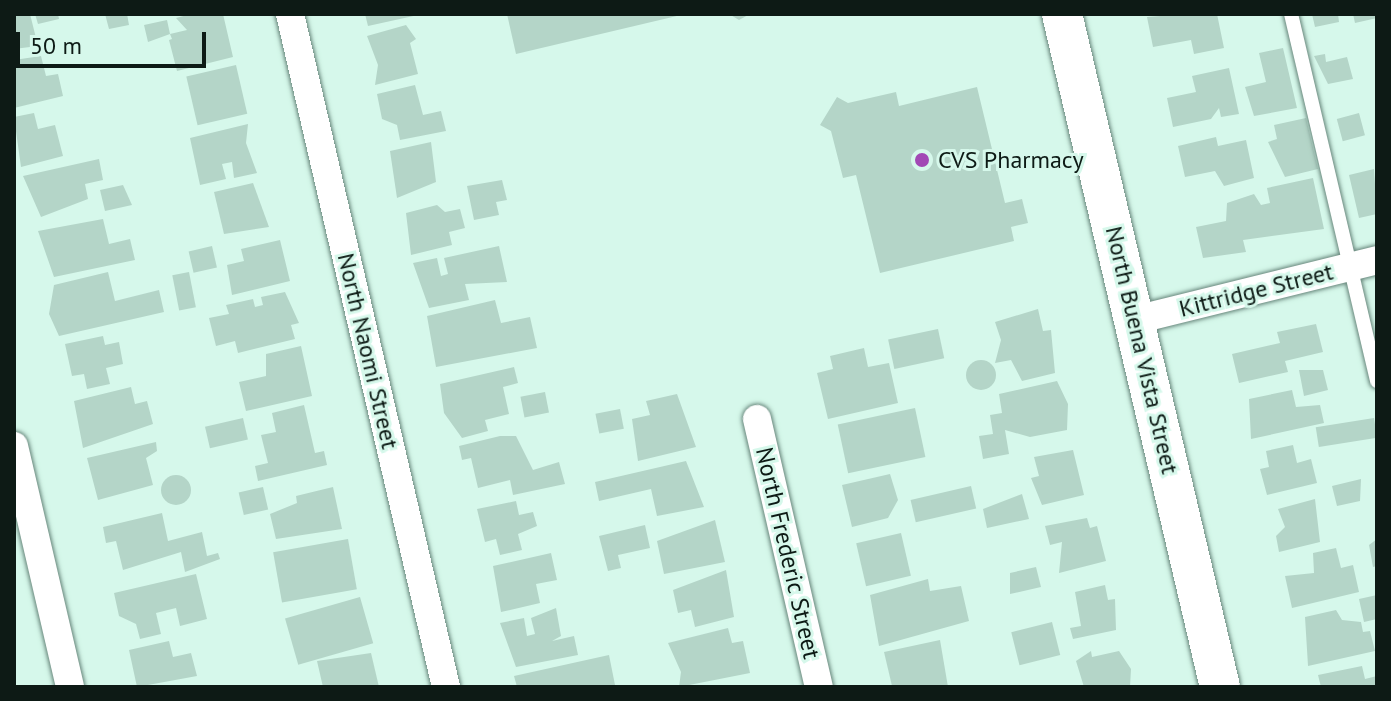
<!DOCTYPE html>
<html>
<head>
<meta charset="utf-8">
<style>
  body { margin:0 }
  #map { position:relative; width:1391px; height:701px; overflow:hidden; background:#d6f8eb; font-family:"PT Sans",sans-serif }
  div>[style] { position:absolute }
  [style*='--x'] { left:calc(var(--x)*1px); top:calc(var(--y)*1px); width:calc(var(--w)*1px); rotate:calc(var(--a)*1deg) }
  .building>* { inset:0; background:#b4d5c8; transform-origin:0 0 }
  .round { border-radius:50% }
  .roads { filter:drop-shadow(0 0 2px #68877c) drop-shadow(0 0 2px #68877c) }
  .service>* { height:14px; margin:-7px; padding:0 7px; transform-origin:7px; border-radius:7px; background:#fff }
  .minor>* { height:28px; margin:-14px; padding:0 14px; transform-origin:14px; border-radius:14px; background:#fff }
  .secondary>* { height:40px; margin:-20px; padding:0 20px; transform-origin:20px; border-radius:20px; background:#fff }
  .dots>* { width:22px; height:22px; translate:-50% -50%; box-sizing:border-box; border:4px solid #d6f8eb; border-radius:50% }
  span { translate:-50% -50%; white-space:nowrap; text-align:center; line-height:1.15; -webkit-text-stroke:6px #d6f8eb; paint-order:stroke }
  .poi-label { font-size:24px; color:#0d1a15 }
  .left { translate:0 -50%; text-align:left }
  .street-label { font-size:24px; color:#0d1a15 }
  .frame { position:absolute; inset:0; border:16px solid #0d1a15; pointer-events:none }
  .scale { position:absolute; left:16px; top:32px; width:190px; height:36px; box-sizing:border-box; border:4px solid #0d1a15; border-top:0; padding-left:10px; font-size:24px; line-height:28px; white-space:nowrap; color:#0d1a15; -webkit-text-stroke:6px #d6f8eb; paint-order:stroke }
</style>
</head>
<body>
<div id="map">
  <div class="building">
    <i style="clip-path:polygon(14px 14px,30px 14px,38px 46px,14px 49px)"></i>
    <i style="clip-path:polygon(35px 14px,58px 14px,59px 19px,38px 24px)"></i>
    <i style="clip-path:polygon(105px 14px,127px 14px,129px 25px,109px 29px)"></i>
    <i style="clip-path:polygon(191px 14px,223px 14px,233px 57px,177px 71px,169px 40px,172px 39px,170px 34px,148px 42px,144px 25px,167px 20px,170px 34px,187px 30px,176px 18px)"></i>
    <i style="clip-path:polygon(365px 14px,418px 14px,418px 15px,368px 26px)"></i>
    <i style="clip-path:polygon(507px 14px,681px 14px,681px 15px,516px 54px)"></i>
    <i style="clip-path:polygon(729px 14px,750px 14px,739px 20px)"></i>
    <i style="clip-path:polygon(1186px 14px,1217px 14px,1224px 48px,1194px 54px,1191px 40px,1153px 47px,1147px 17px)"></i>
    <i style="clip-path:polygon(1312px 14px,1338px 14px,1339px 22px,1315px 27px)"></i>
    <i style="clip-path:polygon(1353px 14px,1377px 14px,1377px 18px,1355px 23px)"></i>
    <i style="clip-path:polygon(406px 25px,416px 39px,410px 43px,418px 74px,375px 85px,378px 65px,367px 36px)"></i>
    <i style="clip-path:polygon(1283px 48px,1297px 108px,1254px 116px,1245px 87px,1266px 82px,1259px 53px)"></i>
    <i style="clip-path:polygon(1325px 54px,1326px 62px,1347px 57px,1353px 79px,1328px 84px,1314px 56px)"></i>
    <i style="clip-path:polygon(41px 56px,46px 76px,58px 74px,63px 96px,14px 108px,14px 60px)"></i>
    <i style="left:236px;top:65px;width:50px;height:51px;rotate:77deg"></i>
    <i style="clip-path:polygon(1229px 68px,1239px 114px,1221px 117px,1219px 108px,1211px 119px,1173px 127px,1167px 98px,1196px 92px,1192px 76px)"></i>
    <i style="clip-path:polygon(415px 85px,423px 115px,441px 111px,446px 131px,400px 140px,397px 125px,382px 119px,377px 94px)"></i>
    <i style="clip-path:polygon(977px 87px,1005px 203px,1022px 199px,1028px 223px,1011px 227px,1014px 241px,880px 273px,856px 175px,843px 178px,831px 131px,820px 125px,837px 97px,848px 103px,896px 92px,899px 106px)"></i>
    <i style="clip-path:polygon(34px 113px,38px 129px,55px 125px,63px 156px,21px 167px,14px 117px)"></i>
    <i style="left:1359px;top:113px;width:23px;height:23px;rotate:75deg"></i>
    <i style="clip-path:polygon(1306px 118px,1318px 169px,1285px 177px,1268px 142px,1277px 139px,1274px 125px)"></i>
    <i style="clip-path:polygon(248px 124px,246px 143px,257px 173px,234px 178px,232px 162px,222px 164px,226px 179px,200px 185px,190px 138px)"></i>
    <i style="clip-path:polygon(1216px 137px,1218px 146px,1246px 140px,1254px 178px,1224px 186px,1215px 171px,1185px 177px,1178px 146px)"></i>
    <i style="clip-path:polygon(431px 142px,436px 182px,397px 198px,390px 151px)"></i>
    <i style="clip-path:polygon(99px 159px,103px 180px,85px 184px,88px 199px,41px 217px,23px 176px)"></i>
    <i style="clip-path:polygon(1374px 169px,1377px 214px,1359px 218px,1349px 175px)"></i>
    <i style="clip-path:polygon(1313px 178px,1324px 229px,1243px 240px,1246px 252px,1203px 258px,1196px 227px,1226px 221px,1227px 203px,1254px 194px,1261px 205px,1270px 203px,1267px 188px)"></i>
    <i style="clip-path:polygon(502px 180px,507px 200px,496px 202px,499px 215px,474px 220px,467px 186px)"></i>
    <i style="clip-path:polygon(253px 183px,269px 227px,224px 234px,214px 192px)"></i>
    <i style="clip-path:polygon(123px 185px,132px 205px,105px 211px,100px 190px)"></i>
    <i style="clip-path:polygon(437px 205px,445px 212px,460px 209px,465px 228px,449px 232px,452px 245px,411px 255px,406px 213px)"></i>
    <i style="clip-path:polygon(103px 219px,109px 244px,130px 239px,135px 260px,54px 277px,38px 231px)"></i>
    <i style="clip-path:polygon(280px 240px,290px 281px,232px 295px,227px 265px,244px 261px,241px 249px)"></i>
    <i style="left:212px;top:246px;width:22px;height:24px;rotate:77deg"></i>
    <i style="clip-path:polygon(499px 246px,507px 282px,465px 284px,469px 300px,429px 308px,413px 263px,437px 258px,441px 276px,448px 274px,444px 258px)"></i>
    <i style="clip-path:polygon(108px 272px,115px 301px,159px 290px,164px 312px,59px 336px,49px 314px,54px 285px)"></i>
    <i style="left:189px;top:272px;width:36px;height:17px;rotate:79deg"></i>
    <i style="clip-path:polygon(285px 292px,299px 323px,291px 325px,295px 339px,238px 353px,235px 341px,216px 346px,209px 318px,229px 314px,226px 305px,253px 299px,255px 307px,263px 305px,261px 297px)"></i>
    <i style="clip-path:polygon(495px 300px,501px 323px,530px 317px,537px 348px,436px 367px,427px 316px)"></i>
    <i style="clip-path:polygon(1038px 309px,1043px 331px,1051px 330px,1055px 373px,1022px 381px,1011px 360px,995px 363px,1001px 340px,995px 322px)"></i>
    <i style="clip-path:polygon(1316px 324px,1323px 352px,1285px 361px,1288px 372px,1239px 383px,1232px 354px,1280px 343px,1277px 332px)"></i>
    <i style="left:938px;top:329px;width:30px;height:51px;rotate:78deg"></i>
    <i style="clip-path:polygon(103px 336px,105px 345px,119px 342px,123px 364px,106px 368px,110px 384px,87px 389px,84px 374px,72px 376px,65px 344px)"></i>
    <i style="clip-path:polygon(301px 346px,312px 396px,246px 411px,239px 382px,266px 376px,266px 354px)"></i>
    <i style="clip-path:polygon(864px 348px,868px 367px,889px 363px,898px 403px,828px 419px,817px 373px,833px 369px,830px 356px)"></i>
    <i class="round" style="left:966px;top:360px;width:30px;height:30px"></i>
    <i style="clip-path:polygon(514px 367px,518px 383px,503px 387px,509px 414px,485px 420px,488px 431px,462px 438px,444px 413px,440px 384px)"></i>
    <i style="clip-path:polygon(1299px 370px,1323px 370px,1328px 390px,1304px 396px)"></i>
    <i style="clip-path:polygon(1057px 381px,1068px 404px,1067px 430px,1030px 437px,1005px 430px,1009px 454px,983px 459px,979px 436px,993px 434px,990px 415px,1002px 413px,999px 394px)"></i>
    <i style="clip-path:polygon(131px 387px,135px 404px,147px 401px,153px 424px,83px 448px,74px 401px)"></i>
    <i style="clip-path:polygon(1292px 390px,1296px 407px,1320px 405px,1324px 423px,1251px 439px,1249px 399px)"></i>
    <i style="left:545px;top:392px;width:21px;height:25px;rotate:79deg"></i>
    <i style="clip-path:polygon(677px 394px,696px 447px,638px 461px,632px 419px,650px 415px,646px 401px)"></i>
    <i style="clip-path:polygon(304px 405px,315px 453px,324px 451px,327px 465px,258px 481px,255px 466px,268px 463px,261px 435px,276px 432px,272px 413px)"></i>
    <i style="left:915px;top:408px;width:50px;height:79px;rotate:78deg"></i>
    <i style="left:620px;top:409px;width:20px;height:25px;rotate:79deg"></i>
    <i style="left:243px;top:418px;width:22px;height:39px;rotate:77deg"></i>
    <i style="left:1374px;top:418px;width:20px;height:59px;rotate:81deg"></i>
    <i style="clip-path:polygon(500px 436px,516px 436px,533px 470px,559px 462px,565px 484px,513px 495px,510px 480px,478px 488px,471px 458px,462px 460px,459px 446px)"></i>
    <i style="clip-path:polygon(156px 442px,157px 451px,146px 458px,153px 485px,98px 500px,87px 458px)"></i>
    <i style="clip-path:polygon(1293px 445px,1297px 463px,1311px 459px,1317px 483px,1267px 495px,1260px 469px,1269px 467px,1266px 451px)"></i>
    <i style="clip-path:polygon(1073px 450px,1084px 495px,1042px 505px,1031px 478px,1039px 476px,1034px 457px)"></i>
    <i style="clip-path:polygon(686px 461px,704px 507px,657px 516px,651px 489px,599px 501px,595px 482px)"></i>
    <i style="clip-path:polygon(890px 474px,898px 500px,888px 518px,852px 527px,842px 485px)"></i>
    <i class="round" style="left:161px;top:475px;width:30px;height:30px"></i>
    <i style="clip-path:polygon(1361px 479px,1360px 501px,1337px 506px,1332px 486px)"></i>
    <i style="left:971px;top:486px;width:23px;height:62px;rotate:77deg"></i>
    <i style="left:263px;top:487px;width:23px;height:25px;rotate:77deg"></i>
    <i style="clip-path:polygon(333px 487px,342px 529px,276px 539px,270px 514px,297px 503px,296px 496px)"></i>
    <i style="clip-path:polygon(1022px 494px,1029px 519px,987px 528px,983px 509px)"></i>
    <i style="clip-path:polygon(1315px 499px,1320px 542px,1279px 552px,1276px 536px,1285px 527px,1278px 509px)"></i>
    <i style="clip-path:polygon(516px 501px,519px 515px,533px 512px,537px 526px,518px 534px,522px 550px,500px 555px,496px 539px,485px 542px,477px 509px)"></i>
    <i style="clip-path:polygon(162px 513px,168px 541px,202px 532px,207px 556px,218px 553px,220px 559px,185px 572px,181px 552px,123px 570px,116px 541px,106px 543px,103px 527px)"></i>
    <i style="clip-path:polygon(1087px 518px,1090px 528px,1097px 526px,1106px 561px,1059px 573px,1062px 542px,1050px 545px,1045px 526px)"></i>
    <i style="clip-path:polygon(715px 520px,725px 562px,664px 574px,657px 541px)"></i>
    <i style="clip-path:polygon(645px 525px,650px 548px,618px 555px,621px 568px,608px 571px,599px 536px)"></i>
    <i style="left:901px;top:533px;width:44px;height:46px;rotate:77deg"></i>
    <i style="left:348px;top:539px;width:51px;height:76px;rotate:80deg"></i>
    <i style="clip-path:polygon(1377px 539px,1377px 566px,1373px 567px,1369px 545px)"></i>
    <i style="clip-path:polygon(1336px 548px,1341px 568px,1353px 565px,1359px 592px,1292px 608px,1285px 576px,1314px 573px,1313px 553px)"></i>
    <i style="clip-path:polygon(551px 553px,557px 580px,536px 584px,540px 603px,501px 612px,493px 566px)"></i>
    <i style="clip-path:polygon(1036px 567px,1041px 587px,1010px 594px,1010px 573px)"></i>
    <i style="clip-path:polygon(726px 570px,734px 617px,695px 627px,691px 610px,678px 613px,673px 590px)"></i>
    <i style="clip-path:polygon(196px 574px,207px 619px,180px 626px,176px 608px,156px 613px,161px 634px,140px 639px,136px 624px,119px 616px,114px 593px)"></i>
    <i style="clip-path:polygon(928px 579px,930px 591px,961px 586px,969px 621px,879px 646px,870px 595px)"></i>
    <i style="clip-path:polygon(1105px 585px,1108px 600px,1115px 599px,1116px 630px,1073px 639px,1070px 628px,1081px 626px,1075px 592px)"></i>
    <i style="clip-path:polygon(1377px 595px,1377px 619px,1364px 622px,1359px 599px)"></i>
    <i style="left:360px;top:597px;width:48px;height:78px;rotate:74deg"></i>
    <i style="clip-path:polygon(556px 608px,561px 636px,552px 641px,574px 636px,578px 655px,516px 667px,500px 623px,524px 618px,527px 636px,535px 634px,531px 618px)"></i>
    <i style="clip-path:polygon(1336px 610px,1342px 620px,1361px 622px,1363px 632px,1370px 631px,1375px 651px,1308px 666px,1305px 617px)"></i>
    <i style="left:1052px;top:622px;width:34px;height:42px;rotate:76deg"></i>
    <i style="clip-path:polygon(728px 628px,732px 643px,743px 641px,750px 673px,679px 687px,681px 672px,668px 643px)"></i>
    <i style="clip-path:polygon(940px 640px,948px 687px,892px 686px,884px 652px)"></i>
    <i style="clip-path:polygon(169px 641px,173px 657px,191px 653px,197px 676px,137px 687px,129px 650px)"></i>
    <i style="clip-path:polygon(1091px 651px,1092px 657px,1119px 651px,1131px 669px,1130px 687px,1084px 687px,1076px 661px)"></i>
    <i style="clip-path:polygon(371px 653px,379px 687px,323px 687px,317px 661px)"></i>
    <i style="clip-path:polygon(609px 655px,615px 685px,517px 687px,514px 676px)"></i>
    <i style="clip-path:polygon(1362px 666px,1365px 679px,1377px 676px,1377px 687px,1321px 687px,1318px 675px)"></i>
  </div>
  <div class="roads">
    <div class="service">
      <i style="--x:1291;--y:14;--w:377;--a:76.8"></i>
    </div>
    <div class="minor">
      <i style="--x:290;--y:14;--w:691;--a:76.95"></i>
      <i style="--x:1135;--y:320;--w:249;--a:-13.9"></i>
      <i style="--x:757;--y:419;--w:275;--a:77"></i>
      <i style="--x:14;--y:446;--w:247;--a:76.9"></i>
    </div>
    <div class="secondary">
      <i style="--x:1062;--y:14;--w:691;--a:76.79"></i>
    </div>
  </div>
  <div class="dots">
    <i style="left:922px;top:160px;background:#a249b5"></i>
  </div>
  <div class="poi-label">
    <span class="left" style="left:938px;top:160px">CVS Pharmacy</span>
  </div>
  <div class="street-label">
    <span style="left:1256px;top:290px;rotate:-14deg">Kittridge Street</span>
    <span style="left:1142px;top:350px;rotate:77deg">North Buena Vista Street</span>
    <span style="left:368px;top:351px;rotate:77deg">North Naomi Street</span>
    <span style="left:788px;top:553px;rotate:77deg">North Frederic Street</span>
  </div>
  <div class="frame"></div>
  <div class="scale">50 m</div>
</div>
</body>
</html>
